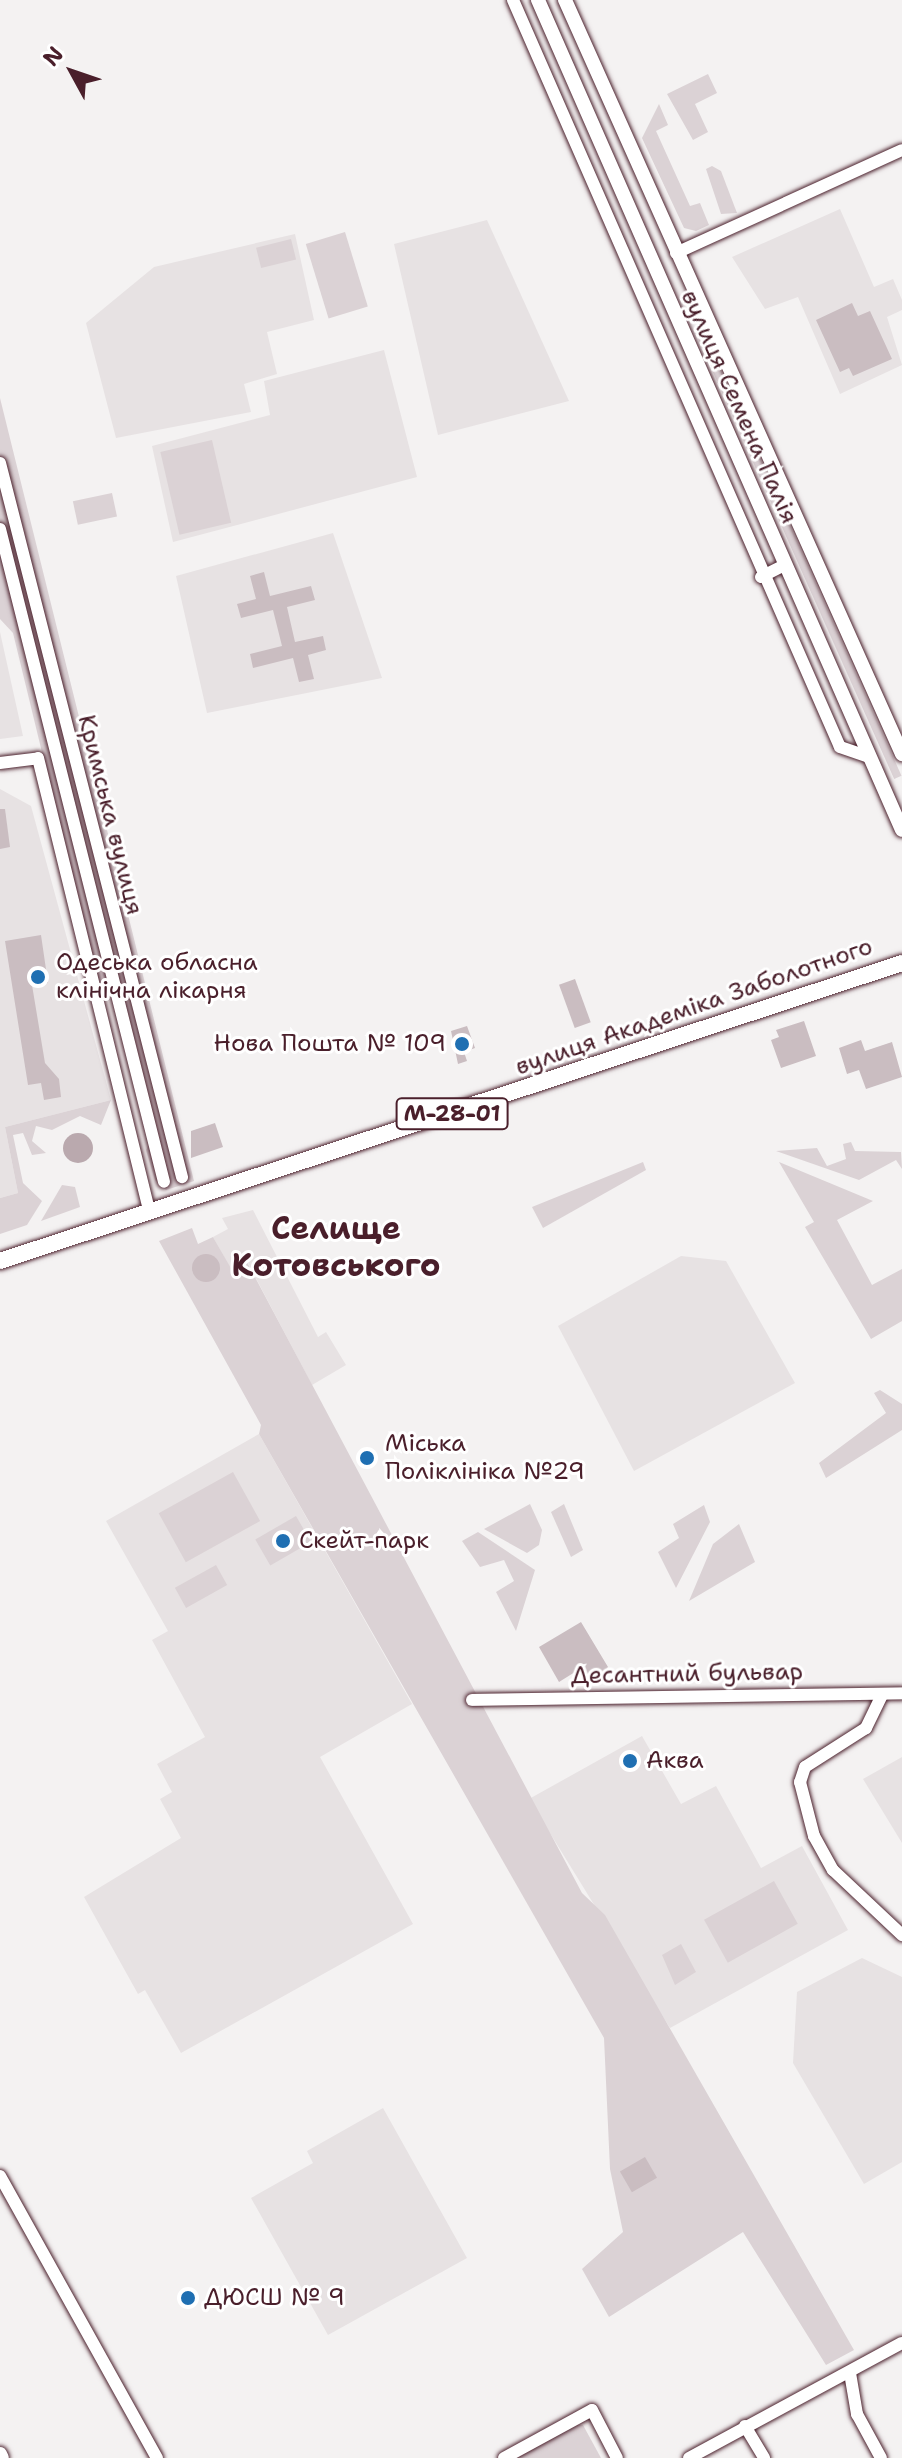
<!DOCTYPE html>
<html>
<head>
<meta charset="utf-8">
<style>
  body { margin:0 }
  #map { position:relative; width:902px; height:2458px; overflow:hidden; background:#f4f2f2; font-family:"Shantell Sans",sans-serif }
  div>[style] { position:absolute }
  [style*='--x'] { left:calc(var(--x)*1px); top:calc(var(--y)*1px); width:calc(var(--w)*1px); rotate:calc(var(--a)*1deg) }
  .built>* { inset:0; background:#e7e2e3 }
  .green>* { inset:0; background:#dbd2d5; transform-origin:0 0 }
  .water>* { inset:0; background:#baa9ae }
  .round { border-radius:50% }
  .building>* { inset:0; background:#cabdc1; transform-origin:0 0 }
  .roads { filter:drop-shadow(0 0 2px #4a1f2b) drop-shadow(0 0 2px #4a1f2b) }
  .minor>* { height:12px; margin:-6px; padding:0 6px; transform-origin:6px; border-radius:6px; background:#fff }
  .major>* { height:14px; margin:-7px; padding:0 7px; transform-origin:7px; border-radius:7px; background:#fff }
  .highway>* { height:16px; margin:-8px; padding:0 8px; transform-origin:8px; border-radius:8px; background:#fff }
  .dots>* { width:22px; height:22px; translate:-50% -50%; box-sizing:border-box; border:4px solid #fff; border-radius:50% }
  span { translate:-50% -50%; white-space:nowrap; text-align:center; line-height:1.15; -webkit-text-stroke:6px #fff; paint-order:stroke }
  .shield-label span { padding:2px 6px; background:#fff; border:2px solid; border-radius:6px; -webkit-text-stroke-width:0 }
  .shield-label { font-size:22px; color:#4a1f2b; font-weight:700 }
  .street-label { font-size:24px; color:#4a1f2b }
  .poi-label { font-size:24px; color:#4a1f2b }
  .left { translate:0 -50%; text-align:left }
  .right { translate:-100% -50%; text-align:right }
  .district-label { font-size:32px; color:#4a1f2b; font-weight:700 }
  .north { position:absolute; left:32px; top:32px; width:80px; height:80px; -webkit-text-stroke:6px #fff; paint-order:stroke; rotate:310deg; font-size:22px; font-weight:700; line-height:32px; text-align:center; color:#4a1f2b }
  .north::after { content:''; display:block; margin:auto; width:28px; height:36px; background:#4a1f2b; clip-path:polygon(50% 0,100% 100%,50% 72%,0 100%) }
</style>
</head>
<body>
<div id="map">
  <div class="built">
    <i style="clip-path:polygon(840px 209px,874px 287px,893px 279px,902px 300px,902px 310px,887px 317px,902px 365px,840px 394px,798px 297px,765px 309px,732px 257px)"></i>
    <i style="clip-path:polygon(487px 220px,569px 401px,438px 435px,394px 244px)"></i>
    <i style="clip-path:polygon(295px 234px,314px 320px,267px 332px,277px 374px,244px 384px,251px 412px,116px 438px,86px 323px,154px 267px)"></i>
    <i style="clip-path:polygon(384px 350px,417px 477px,173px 542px,152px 446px,270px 415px,264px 381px)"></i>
    <i style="clip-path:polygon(333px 533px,382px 678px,207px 713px,176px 576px)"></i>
    <i style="clip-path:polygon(0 632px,23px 736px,0 739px)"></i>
    <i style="clip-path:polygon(0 789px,31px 806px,111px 1100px,5px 1127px,18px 1193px,0 1198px)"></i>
    <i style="clip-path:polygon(253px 1210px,318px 1337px,326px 1332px,346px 1365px,312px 1385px,248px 1263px,232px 1271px,213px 1237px,228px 1229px,222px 1218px)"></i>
    <i style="clip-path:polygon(681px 1256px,726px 1261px,795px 1383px,634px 1471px,558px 1326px)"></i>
    <i style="clip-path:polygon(259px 1434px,412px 1704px,320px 1757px,413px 1924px,181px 2053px,145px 1990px,138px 1994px,84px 1897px,181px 1838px,160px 1799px,172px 1792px,157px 1764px,205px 1737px,152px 1640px,168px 1631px,106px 1521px)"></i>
    <i style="clip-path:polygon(642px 1736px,681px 1804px,716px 1786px,761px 1868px,802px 1846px,848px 1930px,670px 2028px,529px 1799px)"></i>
    <i style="clip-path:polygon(902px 1757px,902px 1843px,863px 1779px)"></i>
    <i style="clip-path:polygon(862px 1958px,902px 1977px,902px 2162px,864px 2184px,793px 2063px,797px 1992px)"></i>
    <i style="clip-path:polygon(383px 2108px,467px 2258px,328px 2335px,251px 2198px,313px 2163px,307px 2151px)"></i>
  </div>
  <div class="green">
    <i style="clip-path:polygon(708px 74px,717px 93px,695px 104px,708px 132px,693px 140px,667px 94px)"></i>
    <i style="clip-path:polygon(659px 104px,668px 125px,656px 131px,690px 206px,700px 203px,709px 225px,696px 231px,684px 228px,642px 138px)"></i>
    <i style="clip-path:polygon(712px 166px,721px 171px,737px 213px,721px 214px,706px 169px)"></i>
    <i style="left:345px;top:232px;width:78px;height:41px;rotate:73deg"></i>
    <i style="left:291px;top:239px;width:21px;height:36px;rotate:76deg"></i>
    <i style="left:703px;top:330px;width:488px;height:8px;rotate:66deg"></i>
    <i style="clip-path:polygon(0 398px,194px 1181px,166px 1190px,155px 1180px,146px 1150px,151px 1140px,111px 996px,101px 995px,13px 633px,0 619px)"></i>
    <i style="left:212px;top:440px;width:85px;height:53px;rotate:77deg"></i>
    <i style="left:112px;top:493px;width:24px;height:40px;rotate:78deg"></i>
    <i style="clip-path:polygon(111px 1100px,101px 1125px,80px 1116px,52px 1130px,36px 1126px,32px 1141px,46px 1153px,32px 1155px,23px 1133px,13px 1135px,23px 1183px,42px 1201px,27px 1225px,0 1234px,0 1198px,18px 1193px,5px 1127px)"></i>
    <i style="clip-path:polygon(851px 1142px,855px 1151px,901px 1152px,902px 1169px,896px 1160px,859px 1180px,776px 1151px,817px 1148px,827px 1166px,846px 1159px,843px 1144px)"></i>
    <i style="clip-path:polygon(643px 1162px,646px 1170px,543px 1228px,532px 1207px)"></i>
    <i style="clip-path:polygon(779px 1162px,873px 1201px,837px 1220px,872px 1285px,902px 1269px,902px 1321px,871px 1339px,805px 1227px,814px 1222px)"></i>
    <i style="clip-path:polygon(62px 1185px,75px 1187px,80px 1207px,41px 1221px)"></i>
    <i style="clip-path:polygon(192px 1228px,198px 1244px,213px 1237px,232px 1270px,247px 1262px,582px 1893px,605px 1915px,854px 2350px,826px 2365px,743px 2232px,609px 2317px,582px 2269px,623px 2232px,610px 2169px,604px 2038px,259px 1434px,261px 1425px,159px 1241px)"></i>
    <i style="clip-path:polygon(880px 1390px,902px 1404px,902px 1430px,826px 1478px,819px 1463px,886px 1413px,874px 1393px)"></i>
    <i style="left:233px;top:1472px;width:56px;height:85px;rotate:61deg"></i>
    <i style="clip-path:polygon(530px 1504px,542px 1530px,539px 1545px,527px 1553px,484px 1529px)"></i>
    <i style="clip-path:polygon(564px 1504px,583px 1550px,571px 1557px,551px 1512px)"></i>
    <i style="clip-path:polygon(704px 1505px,710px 1522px,676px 1588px,658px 1552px,679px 1538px,673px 1524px)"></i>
    <i style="left:296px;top:1516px;width:30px;height:47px;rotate:60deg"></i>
    <i style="clip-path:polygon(739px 1524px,755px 1562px,689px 1601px,713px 1544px)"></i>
    <i style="clip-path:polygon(478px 1532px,535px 1570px,516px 1631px,496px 1592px,514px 1581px,504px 1560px,480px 1567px,462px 1541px)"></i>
    <i style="left:216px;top:1565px;width:23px;height:47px;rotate:61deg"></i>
    <i style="left:774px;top:1881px;width:49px;height:80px;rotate:61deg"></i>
    <i style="clip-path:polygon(681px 1944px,696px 1972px,675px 1985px,662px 1955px)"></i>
    <i style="clip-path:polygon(574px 2425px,583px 2425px,601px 2458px,514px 2458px)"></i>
  </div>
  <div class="water">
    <i class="round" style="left:63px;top:1133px;width:30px;height:30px"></i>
  </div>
  <div class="building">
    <i style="clip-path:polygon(852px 303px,858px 316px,870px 311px,892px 359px,853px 376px,849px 368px,840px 372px,816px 320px)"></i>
    <i style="clip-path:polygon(264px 572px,270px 596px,311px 586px,315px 600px,287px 607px,295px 642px,323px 636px,326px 650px,308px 655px,314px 679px,299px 682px,293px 658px,253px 668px,250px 654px,282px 646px,273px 610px,241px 618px,237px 604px,256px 599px,250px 576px)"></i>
    <i style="clip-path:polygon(0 809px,5px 809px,10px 847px,0 849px)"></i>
    <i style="clip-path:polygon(41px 935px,48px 983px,32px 985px,45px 1063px,59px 1079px,61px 1097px,44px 1100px,41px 1083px,28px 1085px,5px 941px)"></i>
    <i style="left:575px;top:979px;width:46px;height:17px;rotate:70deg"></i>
    <i style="clip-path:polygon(804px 1021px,816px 1056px,781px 1068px,771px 1040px,779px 1037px,776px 1030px)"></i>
    <i style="clip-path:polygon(467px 1026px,475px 1048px,464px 1052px,467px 1061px,458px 1064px,451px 1031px)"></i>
    <i style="clip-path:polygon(861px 1040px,865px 1051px,892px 1042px,902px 1077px,866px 1089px,859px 1070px,847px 1074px,839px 1048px)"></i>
    <i style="clip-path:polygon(215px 1123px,223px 1147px,191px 1158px,191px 1131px)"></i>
    <i class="round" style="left:192px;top:1254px;width:28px;height:28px"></i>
    <i style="clip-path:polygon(581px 1622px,608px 1667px,600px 1677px,575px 1672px,559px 1682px,539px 1647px)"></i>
    <i style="left:645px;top:2157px;width:24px;height:29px;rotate:60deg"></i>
  </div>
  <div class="roads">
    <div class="minor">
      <i style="--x:513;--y:0;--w:815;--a:66.36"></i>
      <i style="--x:840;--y:747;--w:31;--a:19"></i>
      <i style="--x:676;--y:253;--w:248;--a:-24.5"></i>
      <i style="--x:0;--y:463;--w:737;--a:75.7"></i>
      <i style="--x:0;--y:529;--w:673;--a:75.9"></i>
      <i style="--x:761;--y:577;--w:27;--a:-27"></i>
      <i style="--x:0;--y:763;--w:38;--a:-7"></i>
      <i style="--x:38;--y:758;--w:465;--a:76.2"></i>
      <i style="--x:882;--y:1695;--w:37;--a:116"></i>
      <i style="--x:866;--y:1728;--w:72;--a:147.4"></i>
      <i style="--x:805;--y:1767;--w:16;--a:108"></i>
      <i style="--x:800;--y:1782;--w:56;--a:75.5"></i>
      <i style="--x:814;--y:1836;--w:39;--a:61"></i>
      <i style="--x:833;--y:1870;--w:95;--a:43.3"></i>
      <i style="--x:472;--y:1700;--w:430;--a:-0.9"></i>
      <i style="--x:0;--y:2176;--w:323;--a:60.9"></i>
      <i style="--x:850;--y:2373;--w:42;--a:80.3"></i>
      <i style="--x:857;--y:2414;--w:50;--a:61.4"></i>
      <i style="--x:745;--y:2426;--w:37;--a:59"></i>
      <i style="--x:504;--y:2458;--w:100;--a:-28.6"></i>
      <i style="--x:592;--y:2410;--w:54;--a:62.5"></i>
      <i style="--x:689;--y:2458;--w:242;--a:-28.4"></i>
    </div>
    <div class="major">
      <i style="--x:538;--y:0;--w:906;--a:66.32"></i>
      <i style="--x:565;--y:0;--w:826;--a:65.92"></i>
      <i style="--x:0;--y:2454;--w:4;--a:63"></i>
    </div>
    <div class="highway">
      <i style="--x:0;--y:1261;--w:950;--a:-18.28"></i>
    </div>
  </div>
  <div class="dots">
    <i style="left:38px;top:977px;background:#1f6fb2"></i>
    <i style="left:462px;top:1044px;background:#1f6fb2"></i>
    <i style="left:367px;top:1458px;background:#1f6fb2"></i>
    <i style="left:283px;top:1541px;background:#1f6fb2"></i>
    <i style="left:630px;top:1761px;background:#1f6fb2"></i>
    <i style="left:188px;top:2298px;background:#1f6fb2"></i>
  </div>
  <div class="shield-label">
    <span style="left:452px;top:1114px">М-28-01</span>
  </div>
  <div class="street-label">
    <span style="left:739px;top:407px;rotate:66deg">вулиця Семена Палія</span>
    <span style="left:110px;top:815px;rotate:76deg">Кримська вулиця</span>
    <span style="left:694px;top:1007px;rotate:-19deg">вулиця Академіка Заболотного</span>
    <span style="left:687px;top:1674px;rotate:-1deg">Десантний бульвар</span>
  </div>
  <div class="poi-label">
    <span class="left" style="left:56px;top:977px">Одеська обласна<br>клінічна лікарня</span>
    <span class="right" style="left:446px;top:1044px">Нова Пошта № 109</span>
    <span class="left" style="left:385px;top:1458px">Міська<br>Поліклініка №29</span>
    <span class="left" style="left:299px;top:1541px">Скейт-парк</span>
    <span class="left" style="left:646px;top:1761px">Аква</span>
    <span class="left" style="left:204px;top:2298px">ДЮСШ № 9</span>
  </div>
  <div class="district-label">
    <span style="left:336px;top:1247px">Селище<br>Котовського</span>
  </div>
  <div class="north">N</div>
</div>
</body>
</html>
